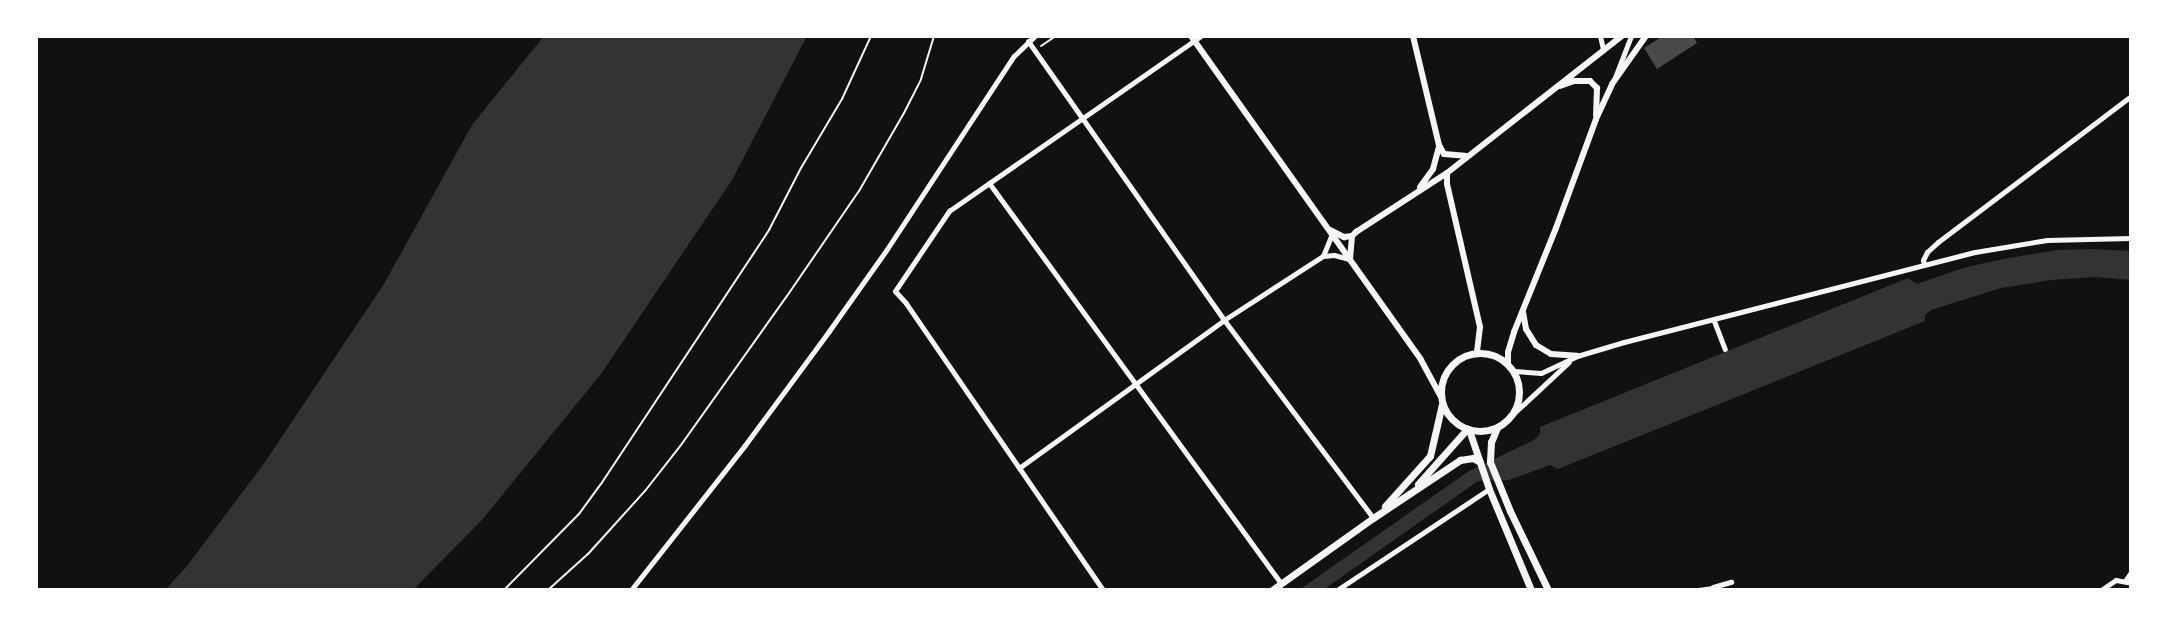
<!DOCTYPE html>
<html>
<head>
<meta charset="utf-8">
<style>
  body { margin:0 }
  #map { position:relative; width:2167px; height:626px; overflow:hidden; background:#111; font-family:"Fira Sans",sans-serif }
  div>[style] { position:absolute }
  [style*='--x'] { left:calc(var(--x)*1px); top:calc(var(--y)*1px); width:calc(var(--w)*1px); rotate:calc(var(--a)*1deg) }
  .water>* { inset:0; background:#333 }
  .building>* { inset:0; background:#4a4a4a }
  .path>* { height:2px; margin:-1px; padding:0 1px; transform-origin:1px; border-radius:1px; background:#f5f5f5 }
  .minor>* { height:5px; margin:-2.5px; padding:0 2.5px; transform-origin:2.5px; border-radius:2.5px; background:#f5f5f5 }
  .tertiary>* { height:6px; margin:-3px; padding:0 3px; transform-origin:3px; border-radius:3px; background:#f5f5f5 }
  .secondary>* { height:7px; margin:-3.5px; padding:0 3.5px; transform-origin:3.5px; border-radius:3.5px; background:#f5f5f5 }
  .secondary>.ring { margin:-3.5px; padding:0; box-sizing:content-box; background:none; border:7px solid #f5f5f5; border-radius:50% }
  span { translate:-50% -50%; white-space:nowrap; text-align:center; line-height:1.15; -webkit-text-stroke:5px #fff; paint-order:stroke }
  .frame { position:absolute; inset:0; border:38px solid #fff; pointer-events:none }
</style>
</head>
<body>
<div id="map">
  <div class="water">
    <i style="clip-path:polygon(544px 36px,807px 36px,732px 180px,601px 374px,481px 521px,413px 590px,165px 590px,187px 566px,263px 465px,384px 284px,472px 125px)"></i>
    <i style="clip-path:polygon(2092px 249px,2131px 251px,2131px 280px,2095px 277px,2051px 280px,2001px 288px,1931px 310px,1925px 315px,1925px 321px,1558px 469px,1550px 465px,1509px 480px,1478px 481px,1323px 590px,1299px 590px,1469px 471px,1534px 440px,1540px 434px,1540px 427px,1908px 278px,1917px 284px,1963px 268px,2003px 259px,2057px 250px)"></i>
  </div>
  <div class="building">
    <i style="clip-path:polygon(1663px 36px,1693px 36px,1697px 43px,1657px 69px,1644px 48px)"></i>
  </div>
  <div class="path">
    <i style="--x:1041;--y:46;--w:18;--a:-34"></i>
    <i style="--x:504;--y:590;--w:107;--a:-45.4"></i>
    <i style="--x:579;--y:514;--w:37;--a:-54"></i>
    <i style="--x:601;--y:484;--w:305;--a:-56.5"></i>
    <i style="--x:769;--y:230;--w:70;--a:-62.7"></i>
    <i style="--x:801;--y:168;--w:80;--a:-59.3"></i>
    <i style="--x:842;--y:99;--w:69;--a:-65.3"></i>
    <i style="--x:548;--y:590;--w:54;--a:-42"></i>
    <i style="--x:588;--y:554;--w:85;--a:-47.9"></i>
    <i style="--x:645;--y:491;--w:58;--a:-52"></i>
    <i style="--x:681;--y:445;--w:183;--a:-54.6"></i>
    <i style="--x:787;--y:296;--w:127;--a:-55.6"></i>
    <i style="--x:859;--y:191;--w:90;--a:-60"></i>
    <i style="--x:904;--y:113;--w:38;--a:-63"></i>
    <i style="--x:921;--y:79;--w:45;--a:-73.2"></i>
  </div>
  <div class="minor">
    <i style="--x:1600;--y:36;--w:13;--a:77"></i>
    <i style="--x:1028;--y:41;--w:341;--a:54.9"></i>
    <i style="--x:1224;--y:320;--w:248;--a:53"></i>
    <i style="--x:1614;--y:80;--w:47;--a:-68.9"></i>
    <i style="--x:989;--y:183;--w:496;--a:53.9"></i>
    <i style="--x:1323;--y:256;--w:24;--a:-68"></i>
    <i style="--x:1924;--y:265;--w:5;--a:-101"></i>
    <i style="--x:1923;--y:260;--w:9;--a:-63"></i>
    <i style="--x:1927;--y:252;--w:15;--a:-42"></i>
    <i style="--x:1938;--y:242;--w:242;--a:-37.1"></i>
    <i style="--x:1714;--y:321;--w:30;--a:69"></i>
    <i style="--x:1514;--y:371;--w:27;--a:4"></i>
    <i style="--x:1541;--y:373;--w:40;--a:-25"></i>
    <i style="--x:1577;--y:356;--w:49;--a:-16.6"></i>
    <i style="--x:1624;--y:342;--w:362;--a:-14.4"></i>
    <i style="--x:1975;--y:252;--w:73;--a:-9.5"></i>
    <i style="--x:2047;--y:240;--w:84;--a:-1.4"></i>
    <i style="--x:1513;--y:414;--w:76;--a:-42.9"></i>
    <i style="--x:1019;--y:468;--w:253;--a:-35.8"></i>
    <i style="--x:1224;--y:320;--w:118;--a:-32.9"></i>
    <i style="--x:1323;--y:256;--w:11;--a:-5"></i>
    <i style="--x:1334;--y:255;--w:16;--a:15"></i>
    <i style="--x:2125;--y:581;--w:11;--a:-56"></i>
    <i style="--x:1713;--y:587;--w:19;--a:-16"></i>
    <i style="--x:631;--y:590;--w:184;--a:-51.8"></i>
    <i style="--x:745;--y:445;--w:142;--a:-53.6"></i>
    <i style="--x:829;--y:331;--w:100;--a:-54.7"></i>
    <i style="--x:887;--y:249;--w:231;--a:-56.7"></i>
    <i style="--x:1014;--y:56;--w:29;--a:-44"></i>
    <i style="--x:1103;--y:590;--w:348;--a:-124.5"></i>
    <i style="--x:906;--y:303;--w:16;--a:-133"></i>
    <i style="--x:895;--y:291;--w:97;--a:-56"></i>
    <i style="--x:949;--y:211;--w:307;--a:-34.8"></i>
    <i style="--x:1337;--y:590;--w:182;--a:-33.6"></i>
    <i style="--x:1698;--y:590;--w:15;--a:-8"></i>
    <i style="--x:2101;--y:590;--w:18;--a:-34"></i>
    <i style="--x:2116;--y:580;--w:15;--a:11"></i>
  </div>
  <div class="tertiary">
    <i style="--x:1191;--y:36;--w:397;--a:54.6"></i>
    <i style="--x:1421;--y:360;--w:42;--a:61.6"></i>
    <i style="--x:1413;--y:36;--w:112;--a:76.6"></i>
    <i style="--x:1439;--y:145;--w:10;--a:61"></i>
    <i style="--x:1444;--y:154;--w:21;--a:5"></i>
    <i style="--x:1560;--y:86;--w:15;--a:-20"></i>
    <i style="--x:1574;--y:81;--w:16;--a:0"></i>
    <i style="--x:1590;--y:81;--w:10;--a:45"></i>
    <i style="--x:1597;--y:88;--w:27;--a:92"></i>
    <i style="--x:1447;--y:173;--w:11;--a:90"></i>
    <i style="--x:1447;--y:184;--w:147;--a:77"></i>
    <i style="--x:1480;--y:327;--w:25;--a:97"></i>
    <i style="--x:1420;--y:187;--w:22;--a:-54"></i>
    <i style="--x:1433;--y:169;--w:24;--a:-75"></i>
    <i style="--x:1330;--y:230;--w:16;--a:27"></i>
    <i style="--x:1344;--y:237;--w:8;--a:-7"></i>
    <i style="--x:1350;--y:259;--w:23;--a:-85"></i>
    <i style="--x:1352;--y:236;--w:6;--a:-45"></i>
    <i style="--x:1356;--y:232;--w:108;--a:-33"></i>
    <i style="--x:1447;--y:173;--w:222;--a:-38.1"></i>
    <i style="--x:1523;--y:312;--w:17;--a:80"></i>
    <i style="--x:1526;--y:329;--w:19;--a:58"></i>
    <i style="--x:1536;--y:345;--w:17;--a:31"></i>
    <i style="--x:1551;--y:354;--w:26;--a:4"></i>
    <i style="--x:1508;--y:363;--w:11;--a:-90"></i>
    <i style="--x:1508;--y:352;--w:21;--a:-73"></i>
    <i style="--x:1514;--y:332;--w:112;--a:-68"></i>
    <i style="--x:1556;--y:228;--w:116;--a:-69.8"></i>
    <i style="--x:1596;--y:119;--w:38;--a:-65"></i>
    <i style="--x:1612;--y:84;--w:59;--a:-54.7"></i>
  </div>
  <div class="secondary">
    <i class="ring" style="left:1441px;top:353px;width:71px;height:71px"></i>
    <i style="--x:1497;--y:428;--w:15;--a:113"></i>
    <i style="--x:1491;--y:442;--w:20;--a:93"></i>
    <i style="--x:1490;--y:462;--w:53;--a:67.8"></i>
    <i style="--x:1510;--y:511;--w:88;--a:64.3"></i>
    <i style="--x:1469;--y:430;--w:62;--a:71.3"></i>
    <i style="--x:1489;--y:489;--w:109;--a:67.4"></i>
    <i style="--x:1418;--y:484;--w:74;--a:-48.3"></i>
    <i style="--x:1385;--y:506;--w:67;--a:-48"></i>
    <i style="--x:1430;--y:456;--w:53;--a:-77"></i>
    <i style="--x:1272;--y:590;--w:124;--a:-35.5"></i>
    <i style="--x:1373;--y:518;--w:105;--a:-33.7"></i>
    <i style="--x:1460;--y:460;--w:13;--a:-9"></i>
    <i style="--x:1473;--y:458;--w:8;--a:30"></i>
  </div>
  <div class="frame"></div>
</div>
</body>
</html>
